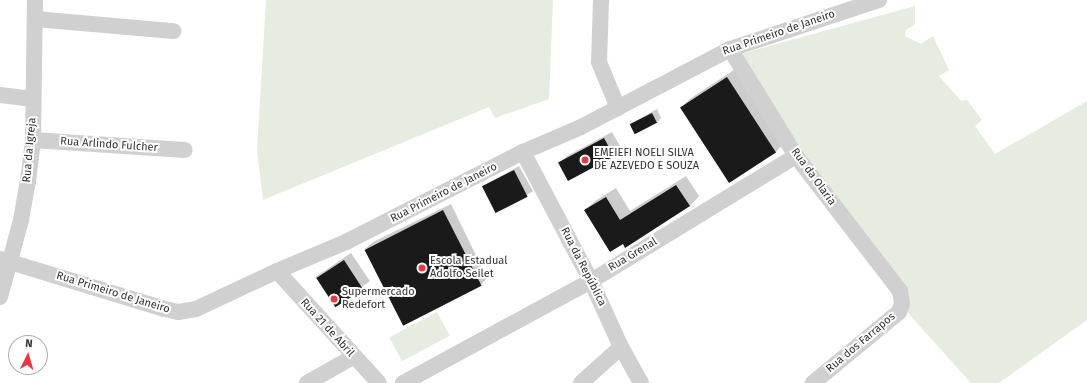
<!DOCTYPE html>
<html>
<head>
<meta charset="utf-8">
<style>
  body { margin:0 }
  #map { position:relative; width:1087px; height:383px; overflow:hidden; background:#fff; font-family:"Fira Sans",sans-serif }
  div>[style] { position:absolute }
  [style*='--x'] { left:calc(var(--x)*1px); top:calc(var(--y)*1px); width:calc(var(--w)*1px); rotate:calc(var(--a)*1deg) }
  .green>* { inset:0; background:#e6ecdf; transform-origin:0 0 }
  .shadow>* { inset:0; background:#0003; transform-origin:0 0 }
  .building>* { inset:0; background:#1a1a1a; transform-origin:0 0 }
  .minor>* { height:16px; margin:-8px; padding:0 8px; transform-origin:8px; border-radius:8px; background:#d0d0d0 }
  .dots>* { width:11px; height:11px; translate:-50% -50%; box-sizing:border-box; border:2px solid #fff; border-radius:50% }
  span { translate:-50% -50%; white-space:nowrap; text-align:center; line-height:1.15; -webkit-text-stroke:4px #fff; paint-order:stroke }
  .street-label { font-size:11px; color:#333 }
  .poi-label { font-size:11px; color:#333 }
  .left { translate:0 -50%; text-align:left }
  .north { position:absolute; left:8px; top:335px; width:40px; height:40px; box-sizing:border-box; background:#fff; border:1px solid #adadad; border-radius:50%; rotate:5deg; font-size:11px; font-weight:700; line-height:16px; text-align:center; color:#333 }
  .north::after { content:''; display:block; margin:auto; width:14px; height:18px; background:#e63946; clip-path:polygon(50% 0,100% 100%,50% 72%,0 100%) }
</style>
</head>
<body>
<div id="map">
  <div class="green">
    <i style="clip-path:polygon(266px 0,553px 0,549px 99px,495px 118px,489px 107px,263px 200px,257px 150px)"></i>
    <i style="clip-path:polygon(915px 6px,915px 24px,906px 30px,905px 36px,921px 44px,933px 36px,949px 70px,939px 76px,961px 101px,967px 100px,982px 120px,975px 126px,995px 154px,1087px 101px,1087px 320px,999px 383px,971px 383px,907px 312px,904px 287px,804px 153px,740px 54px)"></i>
    <i style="left:437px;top:312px;width:27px;height:54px;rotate:62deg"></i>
  </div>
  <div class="shadow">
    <i style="clip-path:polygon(737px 68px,785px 142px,776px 152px,730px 182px,681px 108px,691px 98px)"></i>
    <i style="clip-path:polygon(657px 109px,661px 118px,657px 123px,630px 124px)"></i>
    <i style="clip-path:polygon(612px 132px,621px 148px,614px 156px,568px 180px,559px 163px,567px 156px)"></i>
    <i style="left:519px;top:166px;width:29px;height:41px;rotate:61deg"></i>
    <i style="clip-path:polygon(686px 176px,699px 196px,690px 206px,623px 243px,585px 210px,595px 201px,616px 188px,630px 211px)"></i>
    <i style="clip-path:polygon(451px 204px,487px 278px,480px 286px,365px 249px,373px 242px)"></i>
    <i style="left:351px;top:253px;width:34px;height:43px;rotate:56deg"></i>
  </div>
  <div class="building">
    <i style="left:727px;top:77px;width:90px;height:56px;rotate:57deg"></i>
    <i style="left:652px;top:113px;width:11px;height:25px;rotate:63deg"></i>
    <i style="left:604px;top:138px;width:21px;height:52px;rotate:62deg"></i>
    <i style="left:514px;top:170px;width:30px;height:36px;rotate:63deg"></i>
    <i style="clip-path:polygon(676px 185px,690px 206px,625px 248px,623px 244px,610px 252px,584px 210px,606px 197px,620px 220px)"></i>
    <i style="left:443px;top:210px;width:85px;height:88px;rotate:63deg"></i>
    <i style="left:344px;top:260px;width:35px;height:33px;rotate:57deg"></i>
  </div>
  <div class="minor">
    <i style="--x:601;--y:0;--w:62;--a:91.8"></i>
    <i style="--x:599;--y:62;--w:50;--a:67.6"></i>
    <i style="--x:35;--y:19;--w:139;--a:5"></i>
    <i style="--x:730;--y:49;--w:126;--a:58.3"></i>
    <i style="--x:796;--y:156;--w:170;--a:52.4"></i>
    <i style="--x:900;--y:291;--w:13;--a:81"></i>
    <i style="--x:902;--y:304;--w:9;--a:111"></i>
    <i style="--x:899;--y:312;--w:112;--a:140.5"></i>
    <i style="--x:0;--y:95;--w:33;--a:7"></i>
    <i style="--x:33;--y:140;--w:152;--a:3.8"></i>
    <i style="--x:523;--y:152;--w:146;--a:62.2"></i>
    <i style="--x:591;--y:281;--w:72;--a:65.6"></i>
    <i style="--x:621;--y:347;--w:41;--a:60.9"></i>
    <i style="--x:0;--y:259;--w:172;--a:16.9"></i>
    <i style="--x:165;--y:309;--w:13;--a:13"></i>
    <i style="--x:178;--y:312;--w:18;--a:-9"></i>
    <i style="--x:196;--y:309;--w:89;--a:-25.1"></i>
    <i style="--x:277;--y:271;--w:75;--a:-22.8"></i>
    <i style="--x:346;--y:242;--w:199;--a:-27"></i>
    <i style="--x:523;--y:152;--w:63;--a:-23.3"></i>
    <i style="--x:581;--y:127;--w:168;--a:-27.6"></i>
    <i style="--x:730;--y:49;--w:157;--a:-18.2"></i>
    <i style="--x:277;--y:271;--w:151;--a:47.7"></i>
    <i style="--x:0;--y:297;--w:80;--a:-74.7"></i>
    <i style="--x:21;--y:220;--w:39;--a:-80"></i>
    <i style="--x:28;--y:182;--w:42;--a:-83.2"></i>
    <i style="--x:33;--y:140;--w:140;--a:-89.2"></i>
    <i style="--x:307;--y:383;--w:53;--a:-29.5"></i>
    <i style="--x:403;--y:383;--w:214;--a:-28.5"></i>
    <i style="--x:591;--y:281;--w:240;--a:-31.4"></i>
    <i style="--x:581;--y:383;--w:54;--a:-42"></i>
  </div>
  <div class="dots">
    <i style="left:585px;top:160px;background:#e63946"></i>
    <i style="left:422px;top:268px;background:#e63946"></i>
    <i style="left:334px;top:299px;background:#e63946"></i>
  </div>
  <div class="street-label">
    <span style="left:779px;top:33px;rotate:-19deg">Rua Primeiro de Janeiro</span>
    <span style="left:109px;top:145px;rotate:4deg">Rua Arlindo Fulcher</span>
    <span style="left:30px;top:150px;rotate:-85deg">Rua da Igreja</span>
    <span style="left:813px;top:177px;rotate:54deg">Rua da Olaria</span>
    <span style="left:444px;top:193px;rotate:-27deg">Rua Primeiro de Janeiro</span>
    <span style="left:633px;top:255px;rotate:-31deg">Rua Grenal</span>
    <span style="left:583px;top:267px;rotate:63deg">Rua da República</span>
    <span style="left:113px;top:293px;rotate:17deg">Rua Primeiro de Janeiro</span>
    <span style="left:327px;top:328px;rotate:48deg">Rua 21 de Abril</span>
    <span style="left:861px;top:343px;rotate:-40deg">Rua dos Farrapos</span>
  </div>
  <div class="poi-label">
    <span class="left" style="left:594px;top:160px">EMEIEFI NOELI SILVA<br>DE AZEVEDO E SOUZA</span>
    <span class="left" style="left:430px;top:268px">Escola Estadual<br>Adolfo Seilet</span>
    <span class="left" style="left:342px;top:299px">Supermercado<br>Redefort</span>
  </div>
  <div class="north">N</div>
</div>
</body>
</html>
